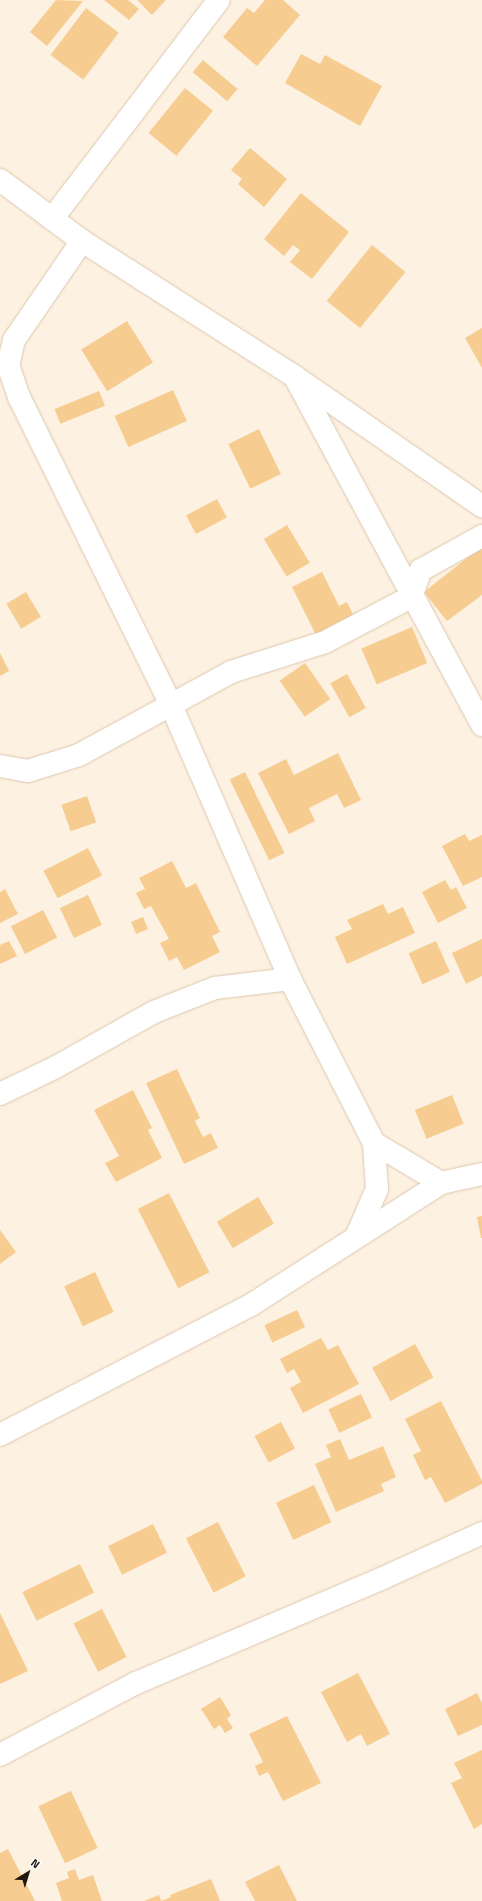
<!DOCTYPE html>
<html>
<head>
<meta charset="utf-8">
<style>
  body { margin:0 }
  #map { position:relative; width:482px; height:1901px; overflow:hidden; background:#fdf1e1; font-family:"Titillium Web",sans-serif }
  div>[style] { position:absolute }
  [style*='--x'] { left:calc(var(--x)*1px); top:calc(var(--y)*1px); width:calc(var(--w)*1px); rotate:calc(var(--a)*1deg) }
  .building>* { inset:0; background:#f7cc90; transform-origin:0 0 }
  .roads { filter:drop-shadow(0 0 1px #dcc8ae) drop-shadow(0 0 1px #dcc8ae) }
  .minor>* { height:22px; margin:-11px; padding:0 11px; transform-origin:11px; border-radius:11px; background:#fff }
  span { translate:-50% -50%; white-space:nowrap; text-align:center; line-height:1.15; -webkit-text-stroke:3.5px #fff; paint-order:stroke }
  .north { position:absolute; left:8px; top:1853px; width:40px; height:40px; -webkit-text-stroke:3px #fff; paint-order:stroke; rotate:38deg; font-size:11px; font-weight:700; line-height:16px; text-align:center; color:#1f180e }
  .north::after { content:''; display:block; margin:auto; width:14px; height:18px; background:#1f180e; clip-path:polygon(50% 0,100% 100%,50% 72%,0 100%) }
</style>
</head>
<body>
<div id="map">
  <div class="building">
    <i style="clip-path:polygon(56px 0,83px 1px,47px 46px,30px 32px)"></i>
    <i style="clip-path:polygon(104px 0,128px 0,139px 9px,129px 20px)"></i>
    <i style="clip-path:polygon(137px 0,166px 0,152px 15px)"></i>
    <i style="clip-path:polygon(265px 0,283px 0,300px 15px,257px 66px,223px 37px,247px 8px,254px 13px)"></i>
    <i style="left:86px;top:8px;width:41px;height:59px;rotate:37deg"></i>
    <i style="clip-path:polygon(301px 54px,320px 64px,325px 55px,382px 86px,360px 126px,285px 83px)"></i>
    <i style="left:203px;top:60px;width:45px;height:16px;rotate:40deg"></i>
    <i style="left:185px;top:88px;width:36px;height:58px;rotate:39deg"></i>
    <i style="clip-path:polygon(250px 148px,287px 179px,264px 207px,238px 184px,242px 179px,231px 170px)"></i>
    <i style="clip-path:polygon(301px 193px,349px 232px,312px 279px,290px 262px,300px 250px,293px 245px,284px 256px,264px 239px)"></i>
    <i style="left:372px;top:245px;width:43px;height:72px;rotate:39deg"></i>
    <i style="left:127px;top:321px;width:49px;height:54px;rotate:58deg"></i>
    <i style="clip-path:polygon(482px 328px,482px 368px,465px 338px)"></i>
    <i style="left:173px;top:390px;width:34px;height:64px;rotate:66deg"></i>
    <i style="left:99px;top:391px;width:16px;height:48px;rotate:68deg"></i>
    <i style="left:259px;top:429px;width:50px;height:34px;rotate:64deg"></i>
    <i style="left:217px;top:499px;width:21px;height:35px;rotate:62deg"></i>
    <i style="left:287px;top:525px;width:44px;height:27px;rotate:59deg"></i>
    <i style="clip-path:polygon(482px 546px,482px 595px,447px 621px,424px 592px)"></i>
    <i style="clip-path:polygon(322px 572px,339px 606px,347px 602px,356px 621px,318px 639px,292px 587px)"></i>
    <i style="left:26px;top:592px;width:29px;height:23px;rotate:59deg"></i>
    <i style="left:412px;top:627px;width:39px;height:55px;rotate:67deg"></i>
    <i style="clip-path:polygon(0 653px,9px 671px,0 676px)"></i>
    <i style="left:305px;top:663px;width:44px;height:31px;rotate:55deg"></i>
    <i style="left:347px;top:674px;width:39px;height:19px;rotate:61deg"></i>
    <i style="clip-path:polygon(338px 753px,361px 800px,344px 808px,337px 794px,309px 808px,315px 821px,289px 834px,258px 773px,286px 759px,294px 775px)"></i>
    <i style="left:245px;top:772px;width:90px;height:17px;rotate:64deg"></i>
    <i style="left:87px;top:796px;width:28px;height:27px;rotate:71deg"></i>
    <i style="clip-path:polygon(465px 834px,469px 841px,482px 835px,482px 877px,463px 886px,442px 846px)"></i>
    <i style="left:88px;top:848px;width:31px;height:50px;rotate:63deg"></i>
    <i style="clip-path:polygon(172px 861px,186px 888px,196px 883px,220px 932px,212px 936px,220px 952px,184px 970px,177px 957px,169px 961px,160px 943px,169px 939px,151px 906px,144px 909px,136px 893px,145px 889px,139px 878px)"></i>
    <i style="clip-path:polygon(445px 880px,451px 890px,456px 887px,467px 908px,438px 923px,422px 892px)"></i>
    <i style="clip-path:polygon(5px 889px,18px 914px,0 923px,0 892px)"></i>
    <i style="left:88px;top:895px;width:33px;height:31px;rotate:65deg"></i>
    <i style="clip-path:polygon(383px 904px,388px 914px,403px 907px,415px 933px,347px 964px,335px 937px,352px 929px,347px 920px)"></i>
    <i style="left:43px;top:910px;width:31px;height:36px;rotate:63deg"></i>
    <i style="left:143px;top:917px;width:13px;height:13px;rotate:67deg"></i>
    <i style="clip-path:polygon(482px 939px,482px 976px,466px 984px,452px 953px)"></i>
    <i style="clip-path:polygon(9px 941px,17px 956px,0 964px,0 945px)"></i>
    <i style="left:436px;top:941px;width:34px;height:30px;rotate:66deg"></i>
    <i style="clip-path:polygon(177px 1069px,200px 1118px,195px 1121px,203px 1137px,211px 1133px,218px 1148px,184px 1164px,146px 1083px)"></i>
    <i style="clip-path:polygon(133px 1090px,152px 1128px,148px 1130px,162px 1158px,116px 1182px,105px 1163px,119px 1156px,94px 1110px)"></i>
    <i style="left:452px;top:1095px;width:31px;height:40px;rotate:68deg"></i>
    <i style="left:169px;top:1193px;width:89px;height:35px;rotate:63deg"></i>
    <i style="left:258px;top:1197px;width:31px;height:48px;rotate:59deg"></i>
    <i style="clip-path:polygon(482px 1216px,482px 1238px,481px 1238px,477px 1217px)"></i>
    <i style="clip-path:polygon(0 1230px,16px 1252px,0 1264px)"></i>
    <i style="left:95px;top:1272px;width:44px;height:34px;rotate:65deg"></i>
    <i style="left:297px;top:1310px;width:19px;height:36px;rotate:65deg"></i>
    <i style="clip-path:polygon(321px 1338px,328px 1350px,338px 1345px,359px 1384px,303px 1413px,290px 1388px,301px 1382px,294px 1369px,287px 1373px,280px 1359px)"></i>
    <i style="left:415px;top:1344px;width:38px;height:49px;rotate:61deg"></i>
    <i style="left:361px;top:1394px;width:26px;height:36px;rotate:65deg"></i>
    <i style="clip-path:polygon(441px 1401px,482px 1481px,482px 1484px,445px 1503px,431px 1477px,425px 1480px,413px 1455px,421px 1451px,405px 1419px)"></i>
    <i style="left:281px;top:1422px;width:30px;height:30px;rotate:62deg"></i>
    <i style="clip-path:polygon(340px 1439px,349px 1460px,383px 1446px,396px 1477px,381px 1484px,384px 1491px,336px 1512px,315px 1464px,331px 1457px,326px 1445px)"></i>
    <i style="left:314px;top:1485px;width:41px;height:42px;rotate:65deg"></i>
    <i style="left:218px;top:1522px;width:61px;height:36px;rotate:63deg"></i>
    <i style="left:153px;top:1524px;width:32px;height:50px;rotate:64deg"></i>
    <i style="left:80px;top:1564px;width:32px;height:64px;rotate:64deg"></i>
    <i style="left:102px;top:1609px;width:54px;height:32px;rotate:63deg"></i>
    <i style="clip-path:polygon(0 1613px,28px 1671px,0 1684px)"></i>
    <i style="clip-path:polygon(358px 1673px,390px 1734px,367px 1746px,361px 1734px,347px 1742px,321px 1692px)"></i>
    <i style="clip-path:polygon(477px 1693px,482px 1703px,482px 1725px,458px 1736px,445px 1709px)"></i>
    <i style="clip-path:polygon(220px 1697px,231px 1715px,227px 1719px,233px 1728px,225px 1733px,220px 1725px,214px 1729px,201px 1709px)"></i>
    <i style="clip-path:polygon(287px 1716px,321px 1783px,283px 1801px,268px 1772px,259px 1776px,255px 1766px,263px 1762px,249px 1734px)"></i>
    <i style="clip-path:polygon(482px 1750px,482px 1824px,474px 1829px,451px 1783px,462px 1778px,454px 1763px)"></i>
    <i style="left:71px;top:1791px;width:63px;height:36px;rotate:65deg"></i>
    <i style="clip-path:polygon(8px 1849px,35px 1901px,0 1901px,0 1853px)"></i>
    <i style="clip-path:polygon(279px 1865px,297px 1901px,255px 1901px,245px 1882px)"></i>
    <i style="clip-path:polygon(75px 1869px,79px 1880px,93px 1875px,102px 1901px,62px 1901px,56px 1883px,69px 1878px,67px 1872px)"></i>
    <i style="clip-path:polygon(211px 1879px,220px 1901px,161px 1901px,171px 1897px,170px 1895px)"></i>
    <i style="clip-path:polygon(159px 1895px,161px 1901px,144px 1901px)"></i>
  </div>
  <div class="roads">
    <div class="minor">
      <i style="--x:0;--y:180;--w:102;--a:36.6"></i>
      <i style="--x:82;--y:241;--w:251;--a:32.5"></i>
      <i style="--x:294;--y:376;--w:229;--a:34.7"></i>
      <i style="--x:52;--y:219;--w:275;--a:-52.7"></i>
      <i style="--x:82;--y:241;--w:120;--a:124.5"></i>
      <i style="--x:14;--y:340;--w:26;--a:103"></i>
      <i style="--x:8;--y:365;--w:34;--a:71"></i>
      <i style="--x:19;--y:397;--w:343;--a:63.7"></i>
      <i style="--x:171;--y:705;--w:299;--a:66.5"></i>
      <i style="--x:290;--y:979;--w:184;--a:62.9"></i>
      <i style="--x:374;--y:1143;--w:46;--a:86.3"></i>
      <i style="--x:377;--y:1189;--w:50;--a:113.5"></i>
      <i style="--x:297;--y:381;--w:391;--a:61.7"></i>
      <i style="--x:0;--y:766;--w:28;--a:10"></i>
      <i style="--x:28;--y:771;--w:53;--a:-17.4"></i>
      <i style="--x:79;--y:755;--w:173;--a:-28.6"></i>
      <i style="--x:231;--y:672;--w:99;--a:-17.7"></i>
      <i style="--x:325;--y:642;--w:97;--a:-27.6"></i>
      <i style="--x:411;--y:597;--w:29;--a:-70"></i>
      <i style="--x:421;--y:570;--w:70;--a:-29.1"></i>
      <i style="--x:0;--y:1094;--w:62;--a:-25.7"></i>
      <i style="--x:56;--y:1067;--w:112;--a:-29.3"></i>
      <i style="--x:154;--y:1012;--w:66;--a:-21.5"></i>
      <i style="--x:215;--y:988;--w:76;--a:-6.8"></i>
      <i style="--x:374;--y:1143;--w:78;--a:30.8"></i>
      <i style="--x:0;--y:1435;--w:283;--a:-27.4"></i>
      <i style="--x:251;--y:1305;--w:226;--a:-32.7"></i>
      <i style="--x:441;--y:1183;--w:42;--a:-12.4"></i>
      <i style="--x:0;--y:1755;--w:154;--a:-27.9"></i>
      <i style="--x:136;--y:1683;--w:268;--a:-23"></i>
      <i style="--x:383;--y:1578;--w:109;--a:-24.4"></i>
    </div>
  </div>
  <div class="north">N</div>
</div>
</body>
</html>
